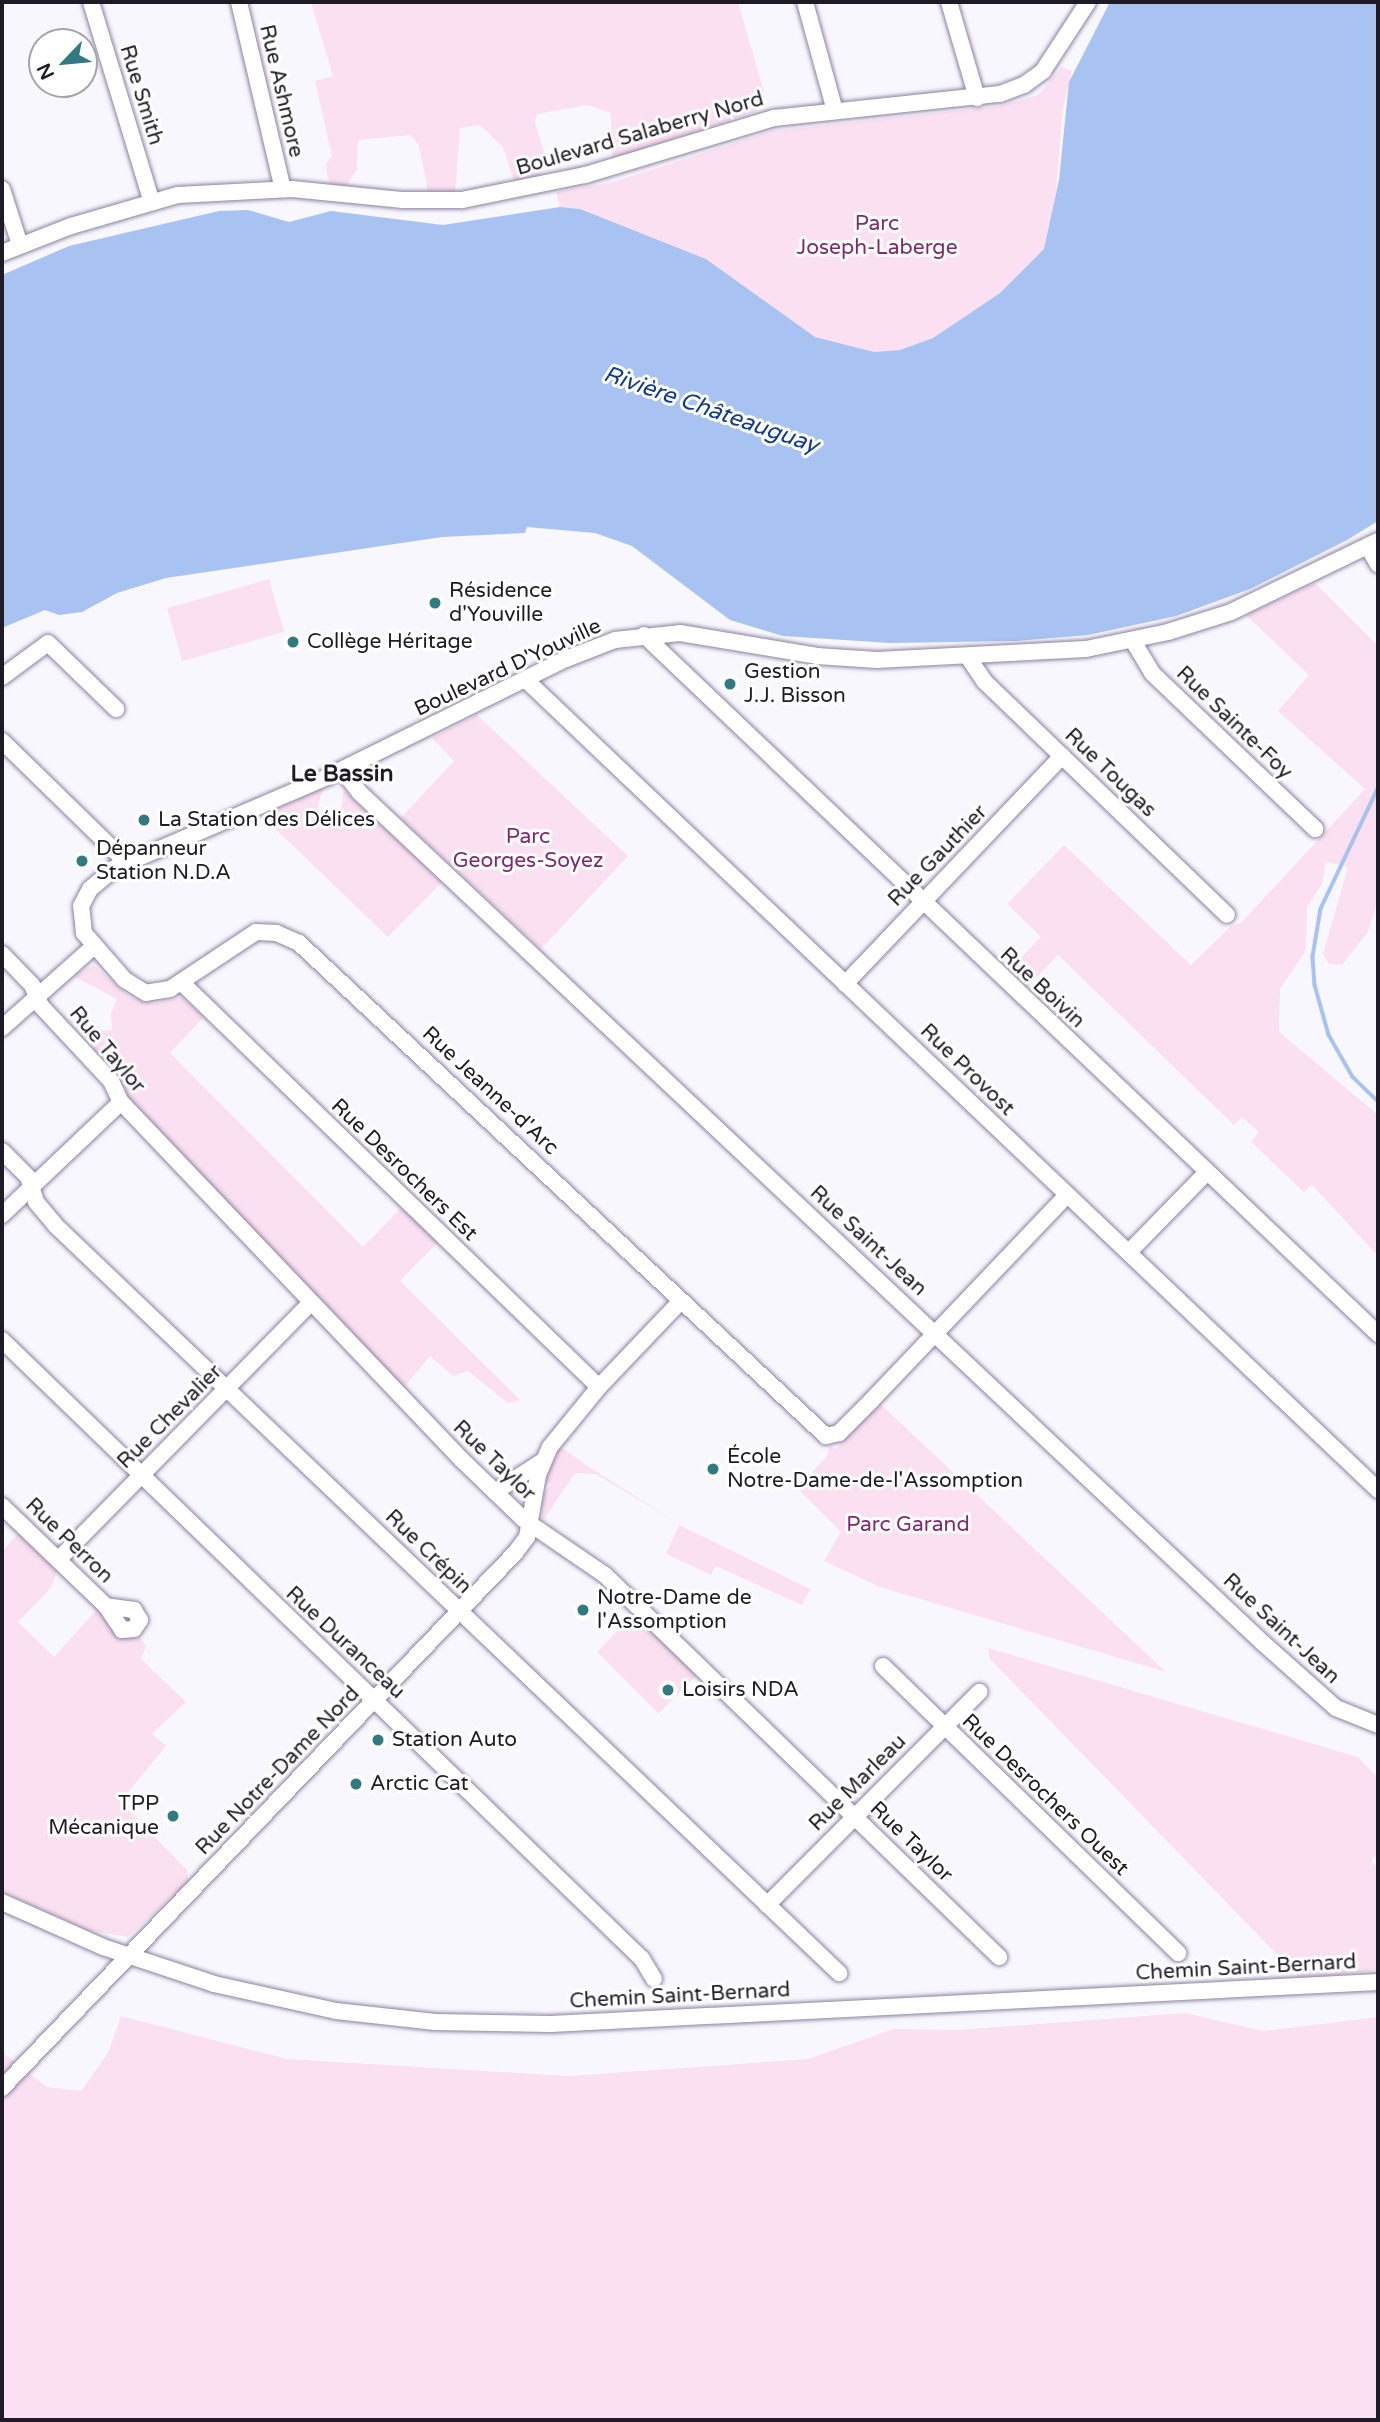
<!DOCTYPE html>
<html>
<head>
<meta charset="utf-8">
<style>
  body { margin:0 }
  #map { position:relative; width:1380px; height:2422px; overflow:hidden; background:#f9f7fe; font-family:"Varela Round",sans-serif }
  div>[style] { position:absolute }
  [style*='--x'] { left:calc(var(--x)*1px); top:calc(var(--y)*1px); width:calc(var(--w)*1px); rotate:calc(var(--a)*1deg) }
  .green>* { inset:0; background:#fae0f1; transform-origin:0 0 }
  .water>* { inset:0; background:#a8c2f2 }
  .stream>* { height:3.5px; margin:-1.75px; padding:0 1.75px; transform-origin:1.75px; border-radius:1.75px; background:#a8c2f2 }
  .roads { filter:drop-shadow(0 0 2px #8c81a1) drop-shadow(0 0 2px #8c81a1) }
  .minor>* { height:16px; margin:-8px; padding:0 8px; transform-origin:8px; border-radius:8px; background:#fff }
  .dots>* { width:19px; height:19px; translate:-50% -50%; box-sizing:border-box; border:4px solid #fff; border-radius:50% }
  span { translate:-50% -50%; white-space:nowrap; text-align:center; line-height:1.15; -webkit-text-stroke:6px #fff; paint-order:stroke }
  .street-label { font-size:21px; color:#1e1a26 }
  .park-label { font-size:21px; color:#84276f }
  .poi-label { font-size:21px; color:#1e1a26 }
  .left { translate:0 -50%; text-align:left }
  .right { translate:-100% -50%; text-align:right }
  .water-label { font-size:23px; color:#103b93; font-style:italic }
  .neighbourhood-label { font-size:23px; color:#1e1a26; font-weight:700 }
  .frame { position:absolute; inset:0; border:4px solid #1e1a26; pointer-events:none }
  .north { position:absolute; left:28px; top:28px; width:70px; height:70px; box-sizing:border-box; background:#fff; border:2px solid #a5a3a8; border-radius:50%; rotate:244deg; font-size:19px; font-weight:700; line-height:28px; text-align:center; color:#1e1a26 }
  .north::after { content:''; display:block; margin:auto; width:24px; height:32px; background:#327a82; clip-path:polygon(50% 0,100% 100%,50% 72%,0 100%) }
</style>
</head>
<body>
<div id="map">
  <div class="green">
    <i style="clip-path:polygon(311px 2px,738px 2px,764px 92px,752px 96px,757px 111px,612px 159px,611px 113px,588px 105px,537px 114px,535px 122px,546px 158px,543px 171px,534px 179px,515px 184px,503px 147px,480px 125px,460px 128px,455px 194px,429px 196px,419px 146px,411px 135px,358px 140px,357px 169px,346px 188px,330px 184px,327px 175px,326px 164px,332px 156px,315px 81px,333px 76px)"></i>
    <i style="clip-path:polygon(1062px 67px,1072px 71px,1063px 108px,1054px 217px,1044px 249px,1000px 293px,933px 338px,900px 350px,874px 352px,815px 337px,706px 259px,580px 209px,560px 207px,556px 192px,613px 182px,772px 131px,999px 106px,1038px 95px)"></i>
    <i style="left:269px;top:579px;width:55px;height:106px;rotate:74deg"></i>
    <i style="clip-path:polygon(1315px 583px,1378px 646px,1378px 900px,1368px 932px,1342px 965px,1329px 964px,1323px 954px,1348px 867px,1326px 862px,1322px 884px,1307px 907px,1306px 950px,1280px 989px,1279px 1032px,1378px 1115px,1378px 1256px,1312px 1185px,1304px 1192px,1251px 1142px,1259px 1132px,1242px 1117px,1234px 1125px,1058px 955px,1024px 990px,1006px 973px,1041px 937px,1007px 904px,1064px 845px,1191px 965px,1231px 926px,1241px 923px,1365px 789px,1278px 711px,1309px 675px,1246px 615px)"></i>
    <i style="clip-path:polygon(477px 715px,628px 856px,541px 949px,401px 818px,454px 761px,432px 738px)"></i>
    <i style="clip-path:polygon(323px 788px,316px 813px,339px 819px,344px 791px,442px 882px,388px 937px,262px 816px)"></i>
    <i style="clip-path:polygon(94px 965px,129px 997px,155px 1003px,182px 998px,204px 1017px,170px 1053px,363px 1247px,404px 1205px,440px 1240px,400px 1281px,520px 1400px,508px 1403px,468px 1371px,453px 1376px,430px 1356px,401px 1391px,128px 1100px,90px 1052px,103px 1037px,71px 1003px,103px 1031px,112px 1030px,111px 1014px,117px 999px,73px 976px)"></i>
    <i style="clip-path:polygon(878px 1402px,1166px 1672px,880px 1587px,824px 1561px,841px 1532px,797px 1488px,827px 1456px,829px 1446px,836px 1449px)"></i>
    <i style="clip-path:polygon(559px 1446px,586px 1465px,676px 1522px,596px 1474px,575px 1473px,543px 1521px,540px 1500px,551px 1484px,544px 1482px)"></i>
    <i style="clip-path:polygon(679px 1525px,810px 1589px,802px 1605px,716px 1566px,711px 1575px,666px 1554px)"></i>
    <i style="clip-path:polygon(21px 1531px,59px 1567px,51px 1588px,18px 1622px,54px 1657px,99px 1607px,128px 1640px,138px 1634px,146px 1646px,141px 1659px,186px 1702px,152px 1734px,166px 1746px,120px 1802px,187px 1870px,188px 1882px,128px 1937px,87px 1930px,2px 1891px,2px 1551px)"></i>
    <i style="left:636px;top:1613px;width:87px;height:55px;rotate:45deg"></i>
    <i style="clip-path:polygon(988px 1648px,1358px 1757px,1378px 1778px,1378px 1853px,1371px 1861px,1378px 1868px,1378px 1970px,1301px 1979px,990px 1659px)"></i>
    <i style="clip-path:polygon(1185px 2013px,1263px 2031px,1378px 2017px,1378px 2420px,2px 2420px,2px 2052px,47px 2087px,81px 2091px,108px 2053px,121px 2016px,287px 2059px,569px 2076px,808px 2059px,894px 2029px,958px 2030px)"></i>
  </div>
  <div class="water">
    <i style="clip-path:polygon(1110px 2px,1378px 2px,1378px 521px,1347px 540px,1250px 589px,1176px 616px,1088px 635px,1015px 641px,890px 643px,783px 636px,730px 620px,632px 546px,595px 533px,527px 527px,525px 533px,442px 537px,166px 578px,117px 593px,82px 612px,59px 615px,45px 610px,2px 628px,2px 275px,69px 246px,219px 211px,248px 210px,289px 222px,331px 211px,443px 225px,560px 207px,580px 209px,706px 259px,815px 337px,874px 352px,900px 350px,933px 338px,1000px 293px,1044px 249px,1059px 180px,1069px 82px)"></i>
  </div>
  <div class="stream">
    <i style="--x:1378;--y:789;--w:133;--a:115.4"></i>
    <i style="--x:1321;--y:909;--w:49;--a:99.5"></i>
    <i style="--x:1313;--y:957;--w:28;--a:86"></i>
    <i style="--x:1315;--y:985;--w:52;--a:74.4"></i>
    <i style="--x:1329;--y:1035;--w:48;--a:60.3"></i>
    <i style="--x:1353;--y:1077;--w:35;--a:44"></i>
  </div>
  <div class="roads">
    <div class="minor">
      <i style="--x:91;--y:2;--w:207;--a:73.1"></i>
      <i style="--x:239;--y:2;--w:192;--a:76.8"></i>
      <i style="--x:805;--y:2;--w:113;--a:74.6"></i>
      <i style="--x:949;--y:2;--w:100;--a:73.7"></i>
      <i style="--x:2;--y:189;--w:59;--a:72.2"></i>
      <i style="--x:2;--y:253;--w:74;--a:-21.4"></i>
      <i style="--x:71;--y:226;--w:111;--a:-16.2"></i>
      <i style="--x:178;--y:195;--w:114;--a:-3"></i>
      <i style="--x:292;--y:189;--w:112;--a:5.7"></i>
      <i style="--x:403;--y:200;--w:59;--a:0"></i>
      <i style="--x:462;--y:200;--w:126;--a:-11.5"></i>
      <i style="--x:585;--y:175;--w:197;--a:-16.8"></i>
      <i style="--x:774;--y:118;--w:227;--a:-6.1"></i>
      <i style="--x:1000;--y:94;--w:26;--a:-21"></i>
      <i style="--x:1024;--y:85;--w:24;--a:-36"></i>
      <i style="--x:1043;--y:71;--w:82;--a:-56.9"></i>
      <i style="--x:1368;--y:547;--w:20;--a:60"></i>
      <i style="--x:644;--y:635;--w:1014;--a:43.6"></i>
      <i style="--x:1133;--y:641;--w:37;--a:59"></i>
      <i style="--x:1152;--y:673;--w:226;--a:43.7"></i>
      <i style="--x:968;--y:657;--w:29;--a:56"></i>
      <i style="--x:984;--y:681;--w:337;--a:43.9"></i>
      <i style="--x:2;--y:677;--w:57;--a:-36.5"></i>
      <i style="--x:48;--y:643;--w:95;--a:44.1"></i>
      <i style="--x:526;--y:680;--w:1176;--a:43.55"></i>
      <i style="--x:2;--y:741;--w:173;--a:44.3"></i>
      <i style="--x:342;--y:770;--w:28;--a:52"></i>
      <i style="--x:359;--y:792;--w:1242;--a:43.27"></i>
      <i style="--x:1263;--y:1643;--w:98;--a:41.7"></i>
      <i style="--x:1336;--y:1708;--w:45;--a:22"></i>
      <i style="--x:2;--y:954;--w:43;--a:45.9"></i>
      <i style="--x:32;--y:985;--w:23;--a:67"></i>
      <i style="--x:41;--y:1006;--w:103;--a:47"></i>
      <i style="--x:111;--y:1081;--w:23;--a:65"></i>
      <i style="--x:121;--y:1102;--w:494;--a:46.4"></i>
      <i style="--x:462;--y:1460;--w:85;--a:44"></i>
      <i style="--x:523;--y:1519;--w:99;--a:34.3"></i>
      <i style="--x:605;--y:1575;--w:549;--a:44.11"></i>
      <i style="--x:181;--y:982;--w:582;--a:44.1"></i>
      <i style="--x:845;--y:984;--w:315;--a:-46.4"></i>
      <i style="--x:2;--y:1028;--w:123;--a:-41.7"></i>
      <i style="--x:2;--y:1151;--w:37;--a:45"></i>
      <i style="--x:28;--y:1177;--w:26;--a:72"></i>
      <i style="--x:36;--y:1202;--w:30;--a:50"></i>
      <i style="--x:55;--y:1225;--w:1084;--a:43.65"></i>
      <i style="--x:1067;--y:1195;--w:283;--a:133.6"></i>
      <i style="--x:872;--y:1400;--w:47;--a:135"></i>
      <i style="--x:839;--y:1433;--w:13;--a:167"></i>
      <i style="--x:826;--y:1436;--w:722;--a:-136.91"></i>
      <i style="--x:299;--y:943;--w:24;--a:-156"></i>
      <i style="--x:277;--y:933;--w:21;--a:-177"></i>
      <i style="--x:256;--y:932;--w:103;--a:146.5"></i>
      <i style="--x:170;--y:989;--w:24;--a:171"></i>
      <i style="--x:146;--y:993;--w:26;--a:-148"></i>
      <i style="--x:124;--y:979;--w:61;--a:-131"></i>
      <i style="--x:84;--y:933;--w:27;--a:-96"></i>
      <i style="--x:81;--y:906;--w:19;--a:-62"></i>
      <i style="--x:90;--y:889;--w:33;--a:-40"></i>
      <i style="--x:115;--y:868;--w:231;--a:-23.2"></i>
      <i style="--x:327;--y:777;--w:267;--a:-26.3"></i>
      <i style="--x:566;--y:659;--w:53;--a:-21.2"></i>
      <i style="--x:615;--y:640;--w:65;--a:-6.1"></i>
      <i style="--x:680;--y:633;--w:139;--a:9.5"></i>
      <i style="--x:817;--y:656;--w:60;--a:3.8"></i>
      <i style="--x:877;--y:660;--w:209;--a:-3"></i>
      <i style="--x:1086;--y:649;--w:84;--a:-11.7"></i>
      <i style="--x:1168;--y:632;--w:66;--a:-17.6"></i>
      <i style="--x:1231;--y:612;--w:163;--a:-25.8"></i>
      <i style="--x:2;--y:1215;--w:164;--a:-43.5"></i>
      <i style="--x:1129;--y:1252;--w:112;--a:-45.7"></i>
      <i style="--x:2;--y:1340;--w:890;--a:44.04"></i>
      <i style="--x:642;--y:1959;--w:23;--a:59"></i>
      <i style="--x:495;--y:1492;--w:57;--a:-32.9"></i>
      <i style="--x:2;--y:1506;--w:144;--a:43.9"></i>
      <i style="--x:106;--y:1606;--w:29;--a:56"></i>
      <i style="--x:122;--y:1630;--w:12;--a:-5"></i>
      <i style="--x:134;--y:1629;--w:11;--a:-56"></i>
      <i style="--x:140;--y:1620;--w:12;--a:-121"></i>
      <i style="--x:134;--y:1610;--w:28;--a:-172"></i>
      <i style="--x:59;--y:1559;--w:359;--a:-45.5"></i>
      <i style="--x:883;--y:1666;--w:412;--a:44.2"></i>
      <i style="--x:2;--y:1902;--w:111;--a:24"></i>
      <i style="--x:103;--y:1947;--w:117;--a:18.4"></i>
      <i style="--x:214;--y:1984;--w:125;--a:12.5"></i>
      <i style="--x:336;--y:2011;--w:100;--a:6.3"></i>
      <i style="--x:435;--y:2022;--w:116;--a:1"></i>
      <i style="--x:551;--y:2024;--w:828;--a:-2.91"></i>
      <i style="--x:767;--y:1905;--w:301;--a:-45.1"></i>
      <i style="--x:2;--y:2088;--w:741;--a:-46.2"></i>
      <i style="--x:515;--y:1553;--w:20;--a:-53"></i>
      <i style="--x:527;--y:1537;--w:63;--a:-79.9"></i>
      <i style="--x:538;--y:1475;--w:30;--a:-67"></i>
      <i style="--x:550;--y:1447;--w:77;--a:-50.8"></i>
      <i style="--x:599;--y:1387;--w:119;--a:-46.4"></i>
    </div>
  </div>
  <div class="dots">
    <i style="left:435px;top:603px;background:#327a82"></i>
    <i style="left:293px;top:642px;background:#327a82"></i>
    <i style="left:730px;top:684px;background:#327a82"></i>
    <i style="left:144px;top:820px;background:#327a82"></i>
    <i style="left:82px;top:861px;background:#327a82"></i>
    <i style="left:713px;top:1469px;background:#327a82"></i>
    <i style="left:583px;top:1610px;background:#327a82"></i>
    <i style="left:668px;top:1690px;background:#327a82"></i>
    <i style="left:378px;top:1740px;background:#327a82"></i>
    <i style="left:356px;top:1784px;background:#327a82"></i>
    <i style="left:173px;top:1816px;background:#327a82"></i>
  </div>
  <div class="street-label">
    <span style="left:281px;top:91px;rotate:77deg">Rue Ashmore</span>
    <span style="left:141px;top:95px;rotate:73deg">Rue Smith</span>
    <span style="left:640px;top:134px;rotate:-16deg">Boulevard Salaberry Nord</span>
    <span style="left:508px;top:668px;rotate:-25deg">Boulevard D'Youville</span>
    <span style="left:1234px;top:723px;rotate:44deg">Rue Sainte-Foy</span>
    <span style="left:1110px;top:773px;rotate:44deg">Rue Tougas</span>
    <span style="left:938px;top:856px;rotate:-46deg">Rue Gauthier</span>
    <span style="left:1042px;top:988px;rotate:43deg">Rue Boivin</span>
    <span style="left:107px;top:1050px;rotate:50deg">Rue Taylor</span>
    <span style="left:967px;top:1070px;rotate:44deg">Rue Provost</span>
    <span style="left:490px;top:1091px;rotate:43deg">Rue Jeanne-d'Arc</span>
    <span style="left:404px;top:1170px;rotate:44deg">Rue Desrochers Est</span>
    <span style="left:868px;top:1241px;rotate:43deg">Rue Saint-Jean</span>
    <span style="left:170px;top:1417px;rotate:-45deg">Rue Chevalier</span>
    <span style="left:494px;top:1461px;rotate:44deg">Rue Taylor</span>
    <span style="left:69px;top:1541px;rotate:44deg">Rue Perron</span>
    <span style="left:428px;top:1552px;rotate:44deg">Rue Crépin</span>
    <span style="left:1281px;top:1629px;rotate:43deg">Rue Saint-Jean</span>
    <span style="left:345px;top:1643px;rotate:43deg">Rue Duranceau</span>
    <span style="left:278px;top:1771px;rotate:-46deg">Rue Notre-Dame Nord</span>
    <span style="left:858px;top:1783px;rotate:-45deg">Rue Marleau</span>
    <span style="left:1045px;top:1795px;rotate:44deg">Rue Desrochers Ouest</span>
    <span style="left:911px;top:1842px;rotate:44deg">Rue Taylor</span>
    <span style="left:1246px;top:1968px;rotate:-3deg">Chemin Saint-Bernard</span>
    <span style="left:680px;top:1996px;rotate:-3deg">Chemin Saint-Bernard</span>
  </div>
  <div class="park-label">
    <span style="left:877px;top:236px">Parc<br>Joseph-Laberge</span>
    <span style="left:528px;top:849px">Parc<br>Georges-Soyez</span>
    <span style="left:908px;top:1525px">Parc Garand</span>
  </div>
  <div class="poi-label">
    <span class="left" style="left:449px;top:603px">Résidence<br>d'Youville</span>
    <span class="left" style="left:307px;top:642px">Collège Héritage</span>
    <span class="left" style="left:744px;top:684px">Gestion<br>J.J. Bisson</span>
    <span class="left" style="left:158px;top:820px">La Station des Délices</span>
    <span class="left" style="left:96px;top:861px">Dépanneur<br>Station N.D.A</span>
    <span class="left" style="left:727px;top:1469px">École<br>Notre-Dame-de-l'Assomption</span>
    <span class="left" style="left:597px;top:1610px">Notre-Dame de<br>l'Assomption</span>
    <span class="left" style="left:682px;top:1690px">Loisirs NDA</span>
    <span class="left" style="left:392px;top:1740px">Station Auto</span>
    <span class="left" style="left:370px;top:1784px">Arctic Cat</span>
    <span class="right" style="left:159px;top:1816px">TPP<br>Mécanique</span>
  </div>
  <div class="water-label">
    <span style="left:711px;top:410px;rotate:19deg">Rivière Châteauguay</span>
  </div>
  <div class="neighbourhood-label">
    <span style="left:342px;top:774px">Le Bassin</span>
  </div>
  <div class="frame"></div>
  <div class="north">N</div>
</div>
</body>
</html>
